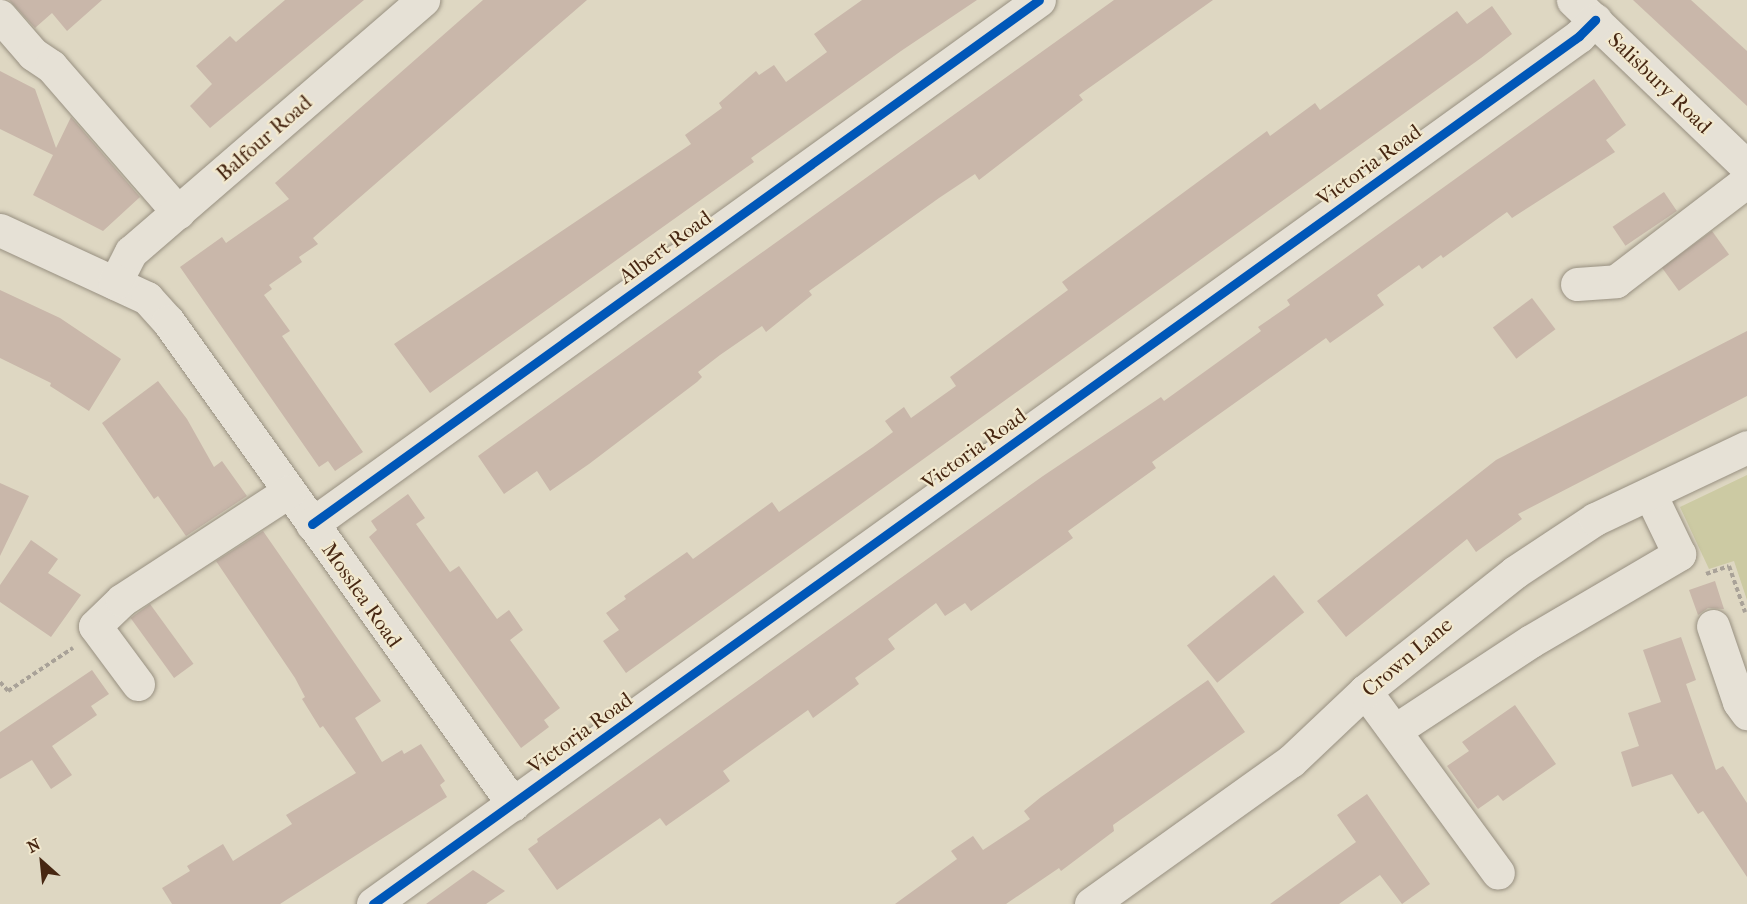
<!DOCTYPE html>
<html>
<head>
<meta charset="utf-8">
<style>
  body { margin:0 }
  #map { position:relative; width:1747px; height:904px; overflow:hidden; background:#ded7c2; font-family:"IM FELL French Canon",serif }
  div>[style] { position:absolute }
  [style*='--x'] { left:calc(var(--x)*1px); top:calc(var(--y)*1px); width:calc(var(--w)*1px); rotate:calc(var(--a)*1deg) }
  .green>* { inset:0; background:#cccaa3 }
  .building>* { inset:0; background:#c9b7aa; transform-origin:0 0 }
  .path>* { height:4px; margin-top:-2px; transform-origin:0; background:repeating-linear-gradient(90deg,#a9a298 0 4.5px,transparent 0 7.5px) }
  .roads { filter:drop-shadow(0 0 2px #989081) drop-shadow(0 0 2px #989081) }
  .minor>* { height:33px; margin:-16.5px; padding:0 16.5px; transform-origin:16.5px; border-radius:16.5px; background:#e6e1d6 }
  .cycleway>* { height:9px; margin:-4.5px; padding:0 4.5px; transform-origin:4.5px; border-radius:4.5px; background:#0057b8 }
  span { translate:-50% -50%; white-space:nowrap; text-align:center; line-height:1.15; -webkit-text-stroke:4.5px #f2e9cf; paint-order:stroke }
  .street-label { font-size:21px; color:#472712 }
  .north { position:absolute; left:12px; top:832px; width:60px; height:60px; -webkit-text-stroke:4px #f2e9cf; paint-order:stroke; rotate:333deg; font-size:16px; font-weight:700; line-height:24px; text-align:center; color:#472712 }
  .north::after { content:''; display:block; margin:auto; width:21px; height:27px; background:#472712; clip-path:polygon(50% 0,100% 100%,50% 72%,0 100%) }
</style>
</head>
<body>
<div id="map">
  <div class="green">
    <i style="clip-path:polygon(1747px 475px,1747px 600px,1734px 561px,1709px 569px,1680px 507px)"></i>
  </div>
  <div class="building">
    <i style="clip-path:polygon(9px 0,102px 0,67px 31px,52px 13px,35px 28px)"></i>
    <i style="clip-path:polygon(285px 0,364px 0,210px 128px,190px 106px,212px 84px,196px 66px,230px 36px,236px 42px)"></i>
    <i style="clip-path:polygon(483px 0,587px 0,313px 238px,318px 244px,299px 257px,302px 262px,269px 285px,272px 289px,264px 295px,290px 331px,282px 336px,363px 452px,335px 471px,328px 461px,319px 467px,180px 267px,222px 237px,226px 243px,289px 199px,275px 183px)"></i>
    <i style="clip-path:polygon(862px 0,977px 0,901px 51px,751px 158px,754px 162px,430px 393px,394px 344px,691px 144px,685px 135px,722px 108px,719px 103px,756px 71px,759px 75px,774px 65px,786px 82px,827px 52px,814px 34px)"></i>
    <i style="clip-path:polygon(1114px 0,1213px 0,1079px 95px,1083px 100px,979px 180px,975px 174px,939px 198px,809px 291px,812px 295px,766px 332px,762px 326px,720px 355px,698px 372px,702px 377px,697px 382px,589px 464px,550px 491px,537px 471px,504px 494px,478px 456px)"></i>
    <i style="clip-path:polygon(1633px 0,1691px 0,1747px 51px,1747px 106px)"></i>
    <i style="clip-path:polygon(1492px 6px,1512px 34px,1481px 58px,626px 673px,603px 641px,619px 630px,606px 613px,626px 599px,624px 596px,687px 552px,693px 559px,772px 502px,779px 512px,873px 447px,893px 432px,885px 421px,904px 407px,911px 418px,956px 386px,950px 377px,1068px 290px,1062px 282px,1267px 131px,1270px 136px,1315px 103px,1320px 110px,1457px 11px,1467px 24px)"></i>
    <i style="clip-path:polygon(0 71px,35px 89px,56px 148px,71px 117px,140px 197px,103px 231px,33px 195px,53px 155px,0 129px)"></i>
    <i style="clip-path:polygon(1594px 79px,1626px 125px,1606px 140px,1615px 152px,1512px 218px,1507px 212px,1443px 258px,1441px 255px,1422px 269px,1419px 265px,1377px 295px,1384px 305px,1330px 343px,1326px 338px,1152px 462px,1156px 468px,1068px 531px,1073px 538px,971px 611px,965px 603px,945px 616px,936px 603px,888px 639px,895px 649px,855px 678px,859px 684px,813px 718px,808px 710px,723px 771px,730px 781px,666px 826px,660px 818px,557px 890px,528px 849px,538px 842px,537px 839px,1043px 476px,1161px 397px,1164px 401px,1261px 331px,1258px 327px,1290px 305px,1287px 300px)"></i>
    <i style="left:1664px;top:192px;width:23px;height:62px;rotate:56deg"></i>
    <i style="left:1712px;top:231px;width:29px;height:62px;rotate:54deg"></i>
    <i style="clip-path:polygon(0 290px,60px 318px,121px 359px,89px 411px,50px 386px,51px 383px,0 358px)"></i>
    <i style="left:1532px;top:298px;width:39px;height:49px;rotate:53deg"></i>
    <i style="clip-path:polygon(1747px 331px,1747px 396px,1518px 514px,1522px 519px,1476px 552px,1467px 539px,1346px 637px,1317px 601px,1496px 460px)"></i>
    <i style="clip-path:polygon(158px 381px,187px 419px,214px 467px,222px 461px,247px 496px,186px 536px,158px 496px,154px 499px,102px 423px)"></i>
    <i style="clip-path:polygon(0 483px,29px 496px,0 556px)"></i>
    <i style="clip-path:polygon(408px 494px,425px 518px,416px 524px,450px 572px,459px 566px,497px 619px,509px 610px,523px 630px,510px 640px,560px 708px,544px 720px,549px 727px,521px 748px,369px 537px,377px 530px,371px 521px)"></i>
    <i style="clip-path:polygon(263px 531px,381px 701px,355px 718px,382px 762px,402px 750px,404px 754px,421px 744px,445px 781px,440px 785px,447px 797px,280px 904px,172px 904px,162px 888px,190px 871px,187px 866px,223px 844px,233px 861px,292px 824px,286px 815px,356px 773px,323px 726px,320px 728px,302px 699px,305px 697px,295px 678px,216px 561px)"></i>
    <i style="clip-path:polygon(31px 540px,58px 559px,48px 573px,81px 595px,51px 637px,0 602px,0 585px)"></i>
    <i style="left:1274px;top:575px;width:48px;height:112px;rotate:51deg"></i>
    <i style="clip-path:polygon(1715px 581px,1724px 609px,1708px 608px,1698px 615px,1689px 590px)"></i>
    <i style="left:150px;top:604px;width:74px;height:24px;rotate:54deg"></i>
    <i style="clip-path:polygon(1681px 637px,1696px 680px,1686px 684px,1716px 770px,1723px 766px,1747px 803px,1747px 877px,1703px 811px,1698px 814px,1672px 774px,1632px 787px,1621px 752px,1639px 746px,1628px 713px,1661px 702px,1643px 650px)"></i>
    <i style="clip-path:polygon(92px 670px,109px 694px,91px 706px,97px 715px,52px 746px,72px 775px,51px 789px,32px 760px,0 779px,0 732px)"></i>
    <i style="clip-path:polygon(1208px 680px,1245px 732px,1113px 825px,1114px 831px,1061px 871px,1059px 868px,1006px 904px,895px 904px,957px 859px,951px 851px,973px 836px,983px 850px,1030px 819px,1024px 811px,1041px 797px)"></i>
    <i style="clip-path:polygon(1515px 705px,1556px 764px,1503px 801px,1498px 795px,1478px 809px,1447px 766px,1469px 751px,1462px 742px)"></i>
    <i style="clip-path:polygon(1367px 794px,1430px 884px,1402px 904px,1380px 875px,1339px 904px,1270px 904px,1356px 842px,1337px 815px)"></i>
    <i style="clip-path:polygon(473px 870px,505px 891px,486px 904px,426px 904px)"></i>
  </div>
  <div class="path">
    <i style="--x:1706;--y:574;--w:24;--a:-19"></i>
    <i style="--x:1729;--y:566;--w:49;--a:70.8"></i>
    <i style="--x:0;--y:682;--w:12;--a:48"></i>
    <i style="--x:8;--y:691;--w:78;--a:-33.5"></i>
  </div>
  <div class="roads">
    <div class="minor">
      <i style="--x:1573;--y:0;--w:241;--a:43.8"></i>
      <i style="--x:0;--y:16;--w:50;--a:49"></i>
      <i style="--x:33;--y:54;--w:22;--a:34"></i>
      <i style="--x:51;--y:66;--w:194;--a:49"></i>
      <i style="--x:0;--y:230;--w:162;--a:24.8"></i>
      <i style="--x:147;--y:298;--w:31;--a:48"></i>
      <i style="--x:168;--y:321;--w:594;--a:54.46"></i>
      <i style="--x:115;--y:283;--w:35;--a:-63"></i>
      <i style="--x:131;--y:252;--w:386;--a:-40.8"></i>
      <i style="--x:1577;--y:284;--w:39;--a:-4"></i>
      <i style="--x:1616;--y:281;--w:165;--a:-37.4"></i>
      <i style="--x:312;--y:524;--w:896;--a:-35.78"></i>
      <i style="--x:1713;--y:626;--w:80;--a:71.1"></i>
      <i style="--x:1739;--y:702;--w:14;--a:54"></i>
      <i style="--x:138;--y:684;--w:72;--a:-126.6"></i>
      <i style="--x:95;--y:626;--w:37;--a:-44"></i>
      <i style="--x:122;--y:600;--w:199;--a:-33.1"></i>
      <i style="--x:1365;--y:691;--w:225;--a:53.8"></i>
      <i style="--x:1397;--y:729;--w:160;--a:-33.3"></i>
      <i style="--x:1531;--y:641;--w:172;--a:-30.4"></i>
      <i style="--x:1679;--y:554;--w:67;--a:-115.8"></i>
      <i style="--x:373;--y:904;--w:1486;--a:-35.74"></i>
      <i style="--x:1579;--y:36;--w:23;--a:-45"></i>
      <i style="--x:1091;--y:904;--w:246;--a:-35.6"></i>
      <i style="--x:1291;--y:761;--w:102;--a:-43.4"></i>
      <i style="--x:1365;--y:691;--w:191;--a:-38.4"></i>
      <i style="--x:1515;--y:572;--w:96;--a:-33.5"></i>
      <i style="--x:1595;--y:519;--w:168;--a:-25.3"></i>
    </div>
  </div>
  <div class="cycleway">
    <i style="--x:312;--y:524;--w:896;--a:-35.78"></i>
    <i style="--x:373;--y:904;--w:1486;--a:-35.74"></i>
    <i style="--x:1579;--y:36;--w:23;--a:-45"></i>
  </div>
  <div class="street-label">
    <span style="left:1660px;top:83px;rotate:44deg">Salisbury Road</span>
    <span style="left:264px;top:138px;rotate:-41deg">Balfour Road</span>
    <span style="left:1369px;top:165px;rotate:-36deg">Victoria Road</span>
    <span style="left:665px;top:247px;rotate:-36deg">Albert Road</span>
    <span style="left:974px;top:449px;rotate:-36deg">Victoria Road</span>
    <span style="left:362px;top:595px;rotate:55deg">Mosslea Road</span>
    <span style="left:1407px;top:657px;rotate:-40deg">Crown Lane</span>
    <span style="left:580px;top:733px;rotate:-36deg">Victoria Road</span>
  </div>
  <div class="north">N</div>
</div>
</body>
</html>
